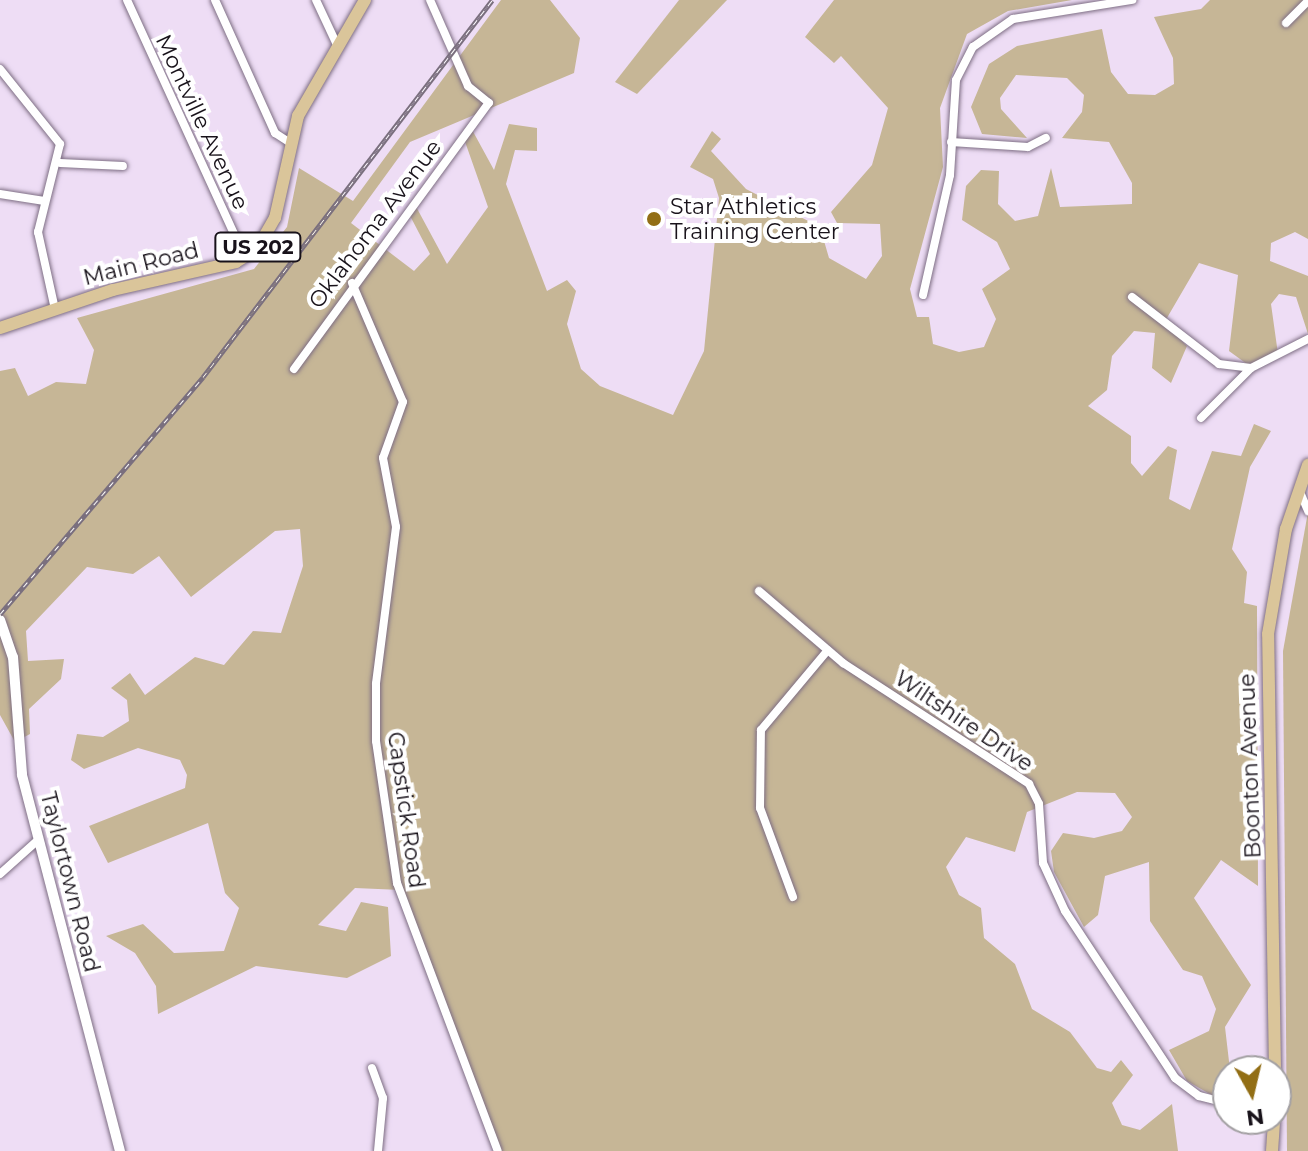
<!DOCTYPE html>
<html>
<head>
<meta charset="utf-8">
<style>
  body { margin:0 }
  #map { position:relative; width:1308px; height:1151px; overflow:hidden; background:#eeddf5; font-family:Montserrat,sans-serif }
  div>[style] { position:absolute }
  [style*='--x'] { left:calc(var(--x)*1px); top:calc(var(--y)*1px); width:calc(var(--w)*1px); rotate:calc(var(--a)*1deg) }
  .green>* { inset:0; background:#c6b696 }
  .roads { filter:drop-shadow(0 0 2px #7e6e84) drop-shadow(0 0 2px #7e6e84) }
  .minor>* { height:8px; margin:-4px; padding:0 4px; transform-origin:4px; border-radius:4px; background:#fff }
  .tertiary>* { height:10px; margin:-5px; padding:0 5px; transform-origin:5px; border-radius:5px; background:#fff }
  .primary>* { height:12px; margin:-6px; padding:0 6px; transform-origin:6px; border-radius:6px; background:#dac59a }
  .rail>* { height:5px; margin-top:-2.5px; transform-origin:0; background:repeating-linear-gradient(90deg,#fff 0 6px,#7a6f7e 0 12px); box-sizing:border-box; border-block:2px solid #7a6f7e }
  .dots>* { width:22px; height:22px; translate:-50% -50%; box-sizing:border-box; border:4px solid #fff; border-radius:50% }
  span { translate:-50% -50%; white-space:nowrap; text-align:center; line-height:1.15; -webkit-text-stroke:8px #fff; paint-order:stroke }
  .shield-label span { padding:2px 6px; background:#fff; border:2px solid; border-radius:6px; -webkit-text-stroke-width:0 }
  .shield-label { font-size:20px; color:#18121a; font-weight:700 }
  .street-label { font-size:22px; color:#18121a }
  .poi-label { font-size:22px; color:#18121a }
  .left { translate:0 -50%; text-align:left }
  .north { position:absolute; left:1212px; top:1055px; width:80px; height:80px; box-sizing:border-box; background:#fff; border:2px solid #a3a0a3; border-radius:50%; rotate:172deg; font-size:22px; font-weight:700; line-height:32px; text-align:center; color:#18121a }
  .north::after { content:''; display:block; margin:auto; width:28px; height:36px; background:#926e15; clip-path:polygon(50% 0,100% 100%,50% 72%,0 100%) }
</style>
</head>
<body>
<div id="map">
  <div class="green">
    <i style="clip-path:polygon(501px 0,550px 0,580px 38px,574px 73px,410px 142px,351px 223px,414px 271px,430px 254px,407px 210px,413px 201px,447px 264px,488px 207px,463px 136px,470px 126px,494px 170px,509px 124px,537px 128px,537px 151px,515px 150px,506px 184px,547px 291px,567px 280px,576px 291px,567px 324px,581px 369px,600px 386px,673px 415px,704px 351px,719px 198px,713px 179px,690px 167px,712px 131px,721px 139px,711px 151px,746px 189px,820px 227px,829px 258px,866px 279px,882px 256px,880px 224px,837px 223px,831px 212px,872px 165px,888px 108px,841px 56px,834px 63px,805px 37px,834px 0,1072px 0,1008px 11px,967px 34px,940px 108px,943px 167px,910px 289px,917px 317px,929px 317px,933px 344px,959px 352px,984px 347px,996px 319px,982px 289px,1010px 269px,997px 242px,962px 220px,966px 186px,981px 170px,999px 171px,998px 204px,1015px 221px,1038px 216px,1051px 168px,1060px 207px,1132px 204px,1132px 183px,1109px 142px,1062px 138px,1082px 112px,1084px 95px,1067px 78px,1016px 75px,1000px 98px,1001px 109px,1027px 138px,982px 134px,971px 107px,989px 64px,1017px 46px,1102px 29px,1111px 72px,1128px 94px,1155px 95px,1174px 84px,1173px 58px,1154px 17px,1201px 9px,1210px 0,1308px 0,1308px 239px,1295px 232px,1271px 243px,1270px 261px,1308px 276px,1308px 334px,1296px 297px,1279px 294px,1271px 304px,1278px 354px,1251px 367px,1229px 351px,1238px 275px,1199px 263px,1164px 323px,1187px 346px,1171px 383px,1152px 368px,1155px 333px,1134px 331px,1112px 356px,1107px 390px,1088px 406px,1131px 436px,1131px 463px,1142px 476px,1168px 446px,1177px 450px,1169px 499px,1190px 510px,1212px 451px,1241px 456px,1254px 424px,1271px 431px,1250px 467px,1232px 549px,1247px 572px,1244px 603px,1257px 606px,1258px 886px,1221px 860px,1194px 898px,1251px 985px,1225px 1027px,1230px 1070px,1215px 1097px,1187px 1081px,1169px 1050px,1209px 1031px,1216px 1009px,1202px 976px,1183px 970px,1150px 921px,1149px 862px,1105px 876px,1098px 915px,1084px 927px,1054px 872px,1051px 851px,1063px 833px,1094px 838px,1122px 831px,1132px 817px,1115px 793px,1077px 792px,1027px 812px,1015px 852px,966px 837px,946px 867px,959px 895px,981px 908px,984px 938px,1015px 964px,1032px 1009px,1070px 1032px,1097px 1068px,1111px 1072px,1121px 1060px,1133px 1075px,1112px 1103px,1122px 1125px,1140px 1130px,1172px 1104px,1178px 1151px,500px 1151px,401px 890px,355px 888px,318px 925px,346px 931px,361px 902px,388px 907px,391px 956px,347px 978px,256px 966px,158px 1014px,156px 986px,135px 953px,106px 936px,143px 924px,174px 953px,224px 951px,239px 908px,225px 893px,208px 823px,108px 863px,89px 826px,185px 788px,187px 775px,180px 760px,138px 748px,84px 769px,71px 760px,77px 734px,103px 737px,129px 721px,127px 700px,111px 688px,130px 673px,145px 695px,195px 657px,224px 665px,253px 631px,281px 633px,303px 566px,300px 529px,275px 531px,191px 597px,159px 556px,133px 574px,87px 567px,26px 631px,28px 661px,64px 659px,61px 679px,29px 709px,30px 734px,15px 742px,0 715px,0 371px,15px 368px,28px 396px,56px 382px,86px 384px,94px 350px,77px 318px,254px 269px,287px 227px,299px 168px,353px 201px)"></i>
    <i style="clip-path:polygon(679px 0,727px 0,637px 94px,615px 82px)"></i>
    <i style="clip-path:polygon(1308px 512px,1308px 1151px,1287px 1151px,1283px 651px)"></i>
  </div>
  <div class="roads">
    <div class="minor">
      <i style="--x:127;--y:0;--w:284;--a:65.4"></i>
      <i style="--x:215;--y:0;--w:146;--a:65.7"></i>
      <i style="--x:275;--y:133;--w:17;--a:33"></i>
      <i style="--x:316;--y:0;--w:52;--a:64.9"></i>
      <i style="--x:1286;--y:23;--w:31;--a:-45"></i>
      <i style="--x:0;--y:69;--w:96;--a:51.3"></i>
      <i style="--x:60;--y:144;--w:91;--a:104"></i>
      <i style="--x:38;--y:232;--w:79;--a:77.6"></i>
      <i style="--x:951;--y:142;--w:77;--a:3.7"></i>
      <i style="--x:1028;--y:147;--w:20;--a:-27"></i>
      <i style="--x:60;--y:163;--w:63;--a:2.7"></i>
      <i style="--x:0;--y:194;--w:45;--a:9"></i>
      <i style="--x:352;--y:283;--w:129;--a:66.8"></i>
      <i style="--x:403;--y:402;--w:59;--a:109.7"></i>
      <i style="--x:383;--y:458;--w:70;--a:79.3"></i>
      <i style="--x:396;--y:527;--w:158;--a:97.3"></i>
      <i style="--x:376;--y:684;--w:57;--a:90"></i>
      <i style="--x:376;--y:741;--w:144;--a:81.6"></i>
      <i style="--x:397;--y:883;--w:286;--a:69.4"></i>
      <i style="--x:923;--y:295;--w:123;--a:-77.3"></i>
      <i style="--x:950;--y:175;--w:95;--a:-86.4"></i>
      <i style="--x:956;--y:80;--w:37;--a:-63"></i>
      <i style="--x:973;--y:47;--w:49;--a:-35"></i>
      <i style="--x:1013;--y:19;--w:121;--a:-9.1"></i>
      <i style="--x:1132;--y:297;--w:110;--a:37.6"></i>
      <i style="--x:1219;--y:364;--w:32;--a:7"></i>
      <i style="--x:1251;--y:368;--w:64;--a:-27"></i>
      <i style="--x:294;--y:369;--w:330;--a:-53.8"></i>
      <i style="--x:489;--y:103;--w:27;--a:-141"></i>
      <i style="--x:468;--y:86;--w:94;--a:-113.8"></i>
      <i style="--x:1201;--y:418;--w:69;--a:-45"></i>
      <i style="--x:1300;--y:492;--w:21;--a:67"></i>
      <i style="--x:759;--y:591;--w:111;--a:40.6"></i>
      <i style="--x:843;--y:663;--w:222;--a:33"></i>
      <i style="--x:1029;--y:784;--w:22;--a:63"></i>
      <i style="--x:1039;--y:804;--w:59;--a:86.1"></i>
      <i style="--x:1043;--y:863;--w:53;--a:65.4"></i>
      <i style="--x:1065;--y:911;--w:200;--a:56.6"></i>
      <i style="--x:1175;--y:1078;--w:30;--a:37"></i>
      <i style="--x:1199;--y:1096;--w:30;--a:14"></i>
      <i style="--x:0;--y:874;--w:51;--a:-41.8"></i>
      <i style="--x:793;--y:897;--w:95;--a:-110.3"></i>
      <i style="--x:760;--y:808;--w:78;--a:-89.3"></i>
      <i style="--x:761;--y:730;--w:104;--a:-50.1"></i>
      <i style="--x:372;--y:1068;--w:32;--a:70"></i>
      <i style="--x:383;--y:1098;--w:53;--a:95.4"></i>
    </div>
    <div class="tertiary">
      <i style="--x:0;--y:620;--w:39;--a:71"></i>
      <i style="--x:13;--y:657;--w:118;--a:85.6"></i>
      <i style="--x:22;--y:775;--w:389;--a:75.4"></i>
    </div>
    <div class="primary">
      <i style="--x:0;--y:328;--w:119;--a:-18.6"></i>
      <i style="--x:113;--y:290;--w:126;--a:-12.8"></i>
      <i style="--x:236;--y:262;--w:25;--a:-32"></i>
      <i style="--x:257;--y:249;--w:36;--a:-60"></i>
      <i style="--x:275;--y:218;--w:105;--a:-77.3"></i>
      <i style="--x:298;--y:116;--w:134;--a:-60"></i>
      <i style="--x:1275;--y:1071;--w:437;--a:-90.9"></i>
      <i style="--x:1268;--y:634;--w:107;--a:-80.3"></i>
      <i style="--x:1286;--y:529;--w:68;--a:-71"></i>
      <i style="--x:1272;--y:1151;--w:32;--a:-86"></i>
    </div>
  </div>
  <div class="rail">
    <i style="--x:0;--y:614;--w:312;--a:-49.4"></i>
    <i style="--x:203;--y:377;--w:475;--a:-52.5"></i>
  </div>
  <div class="dots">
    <i style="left:654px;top:219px;background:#926e15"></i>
  </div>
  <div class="shield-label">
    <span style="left:258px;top:247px">US 202</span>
  </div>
  <div class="street-label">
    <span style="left:202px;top:122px;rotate:65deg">Montville Avenue</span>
    <span style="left:375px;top:224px;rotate:-53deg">Oklahoma Avenue</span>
    <span style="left:141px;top:264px;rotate:-14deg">Main Road</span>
    <span style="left:964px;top:721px;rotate:34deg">Wiltshire Drive</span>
    <span style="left:1250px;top:766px;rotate:-92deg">Boonton Avenue</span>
    <span style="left:406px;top:810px;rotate:82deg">Capstick Road</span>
    <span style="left:70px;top:882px;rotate:76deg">Taylortown Road</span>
  </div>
  <div class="poi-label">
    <span class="left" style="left:670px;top:219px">Star Athletics<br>Training Center</span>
  </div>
  <div class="north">N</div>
</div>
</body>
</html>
